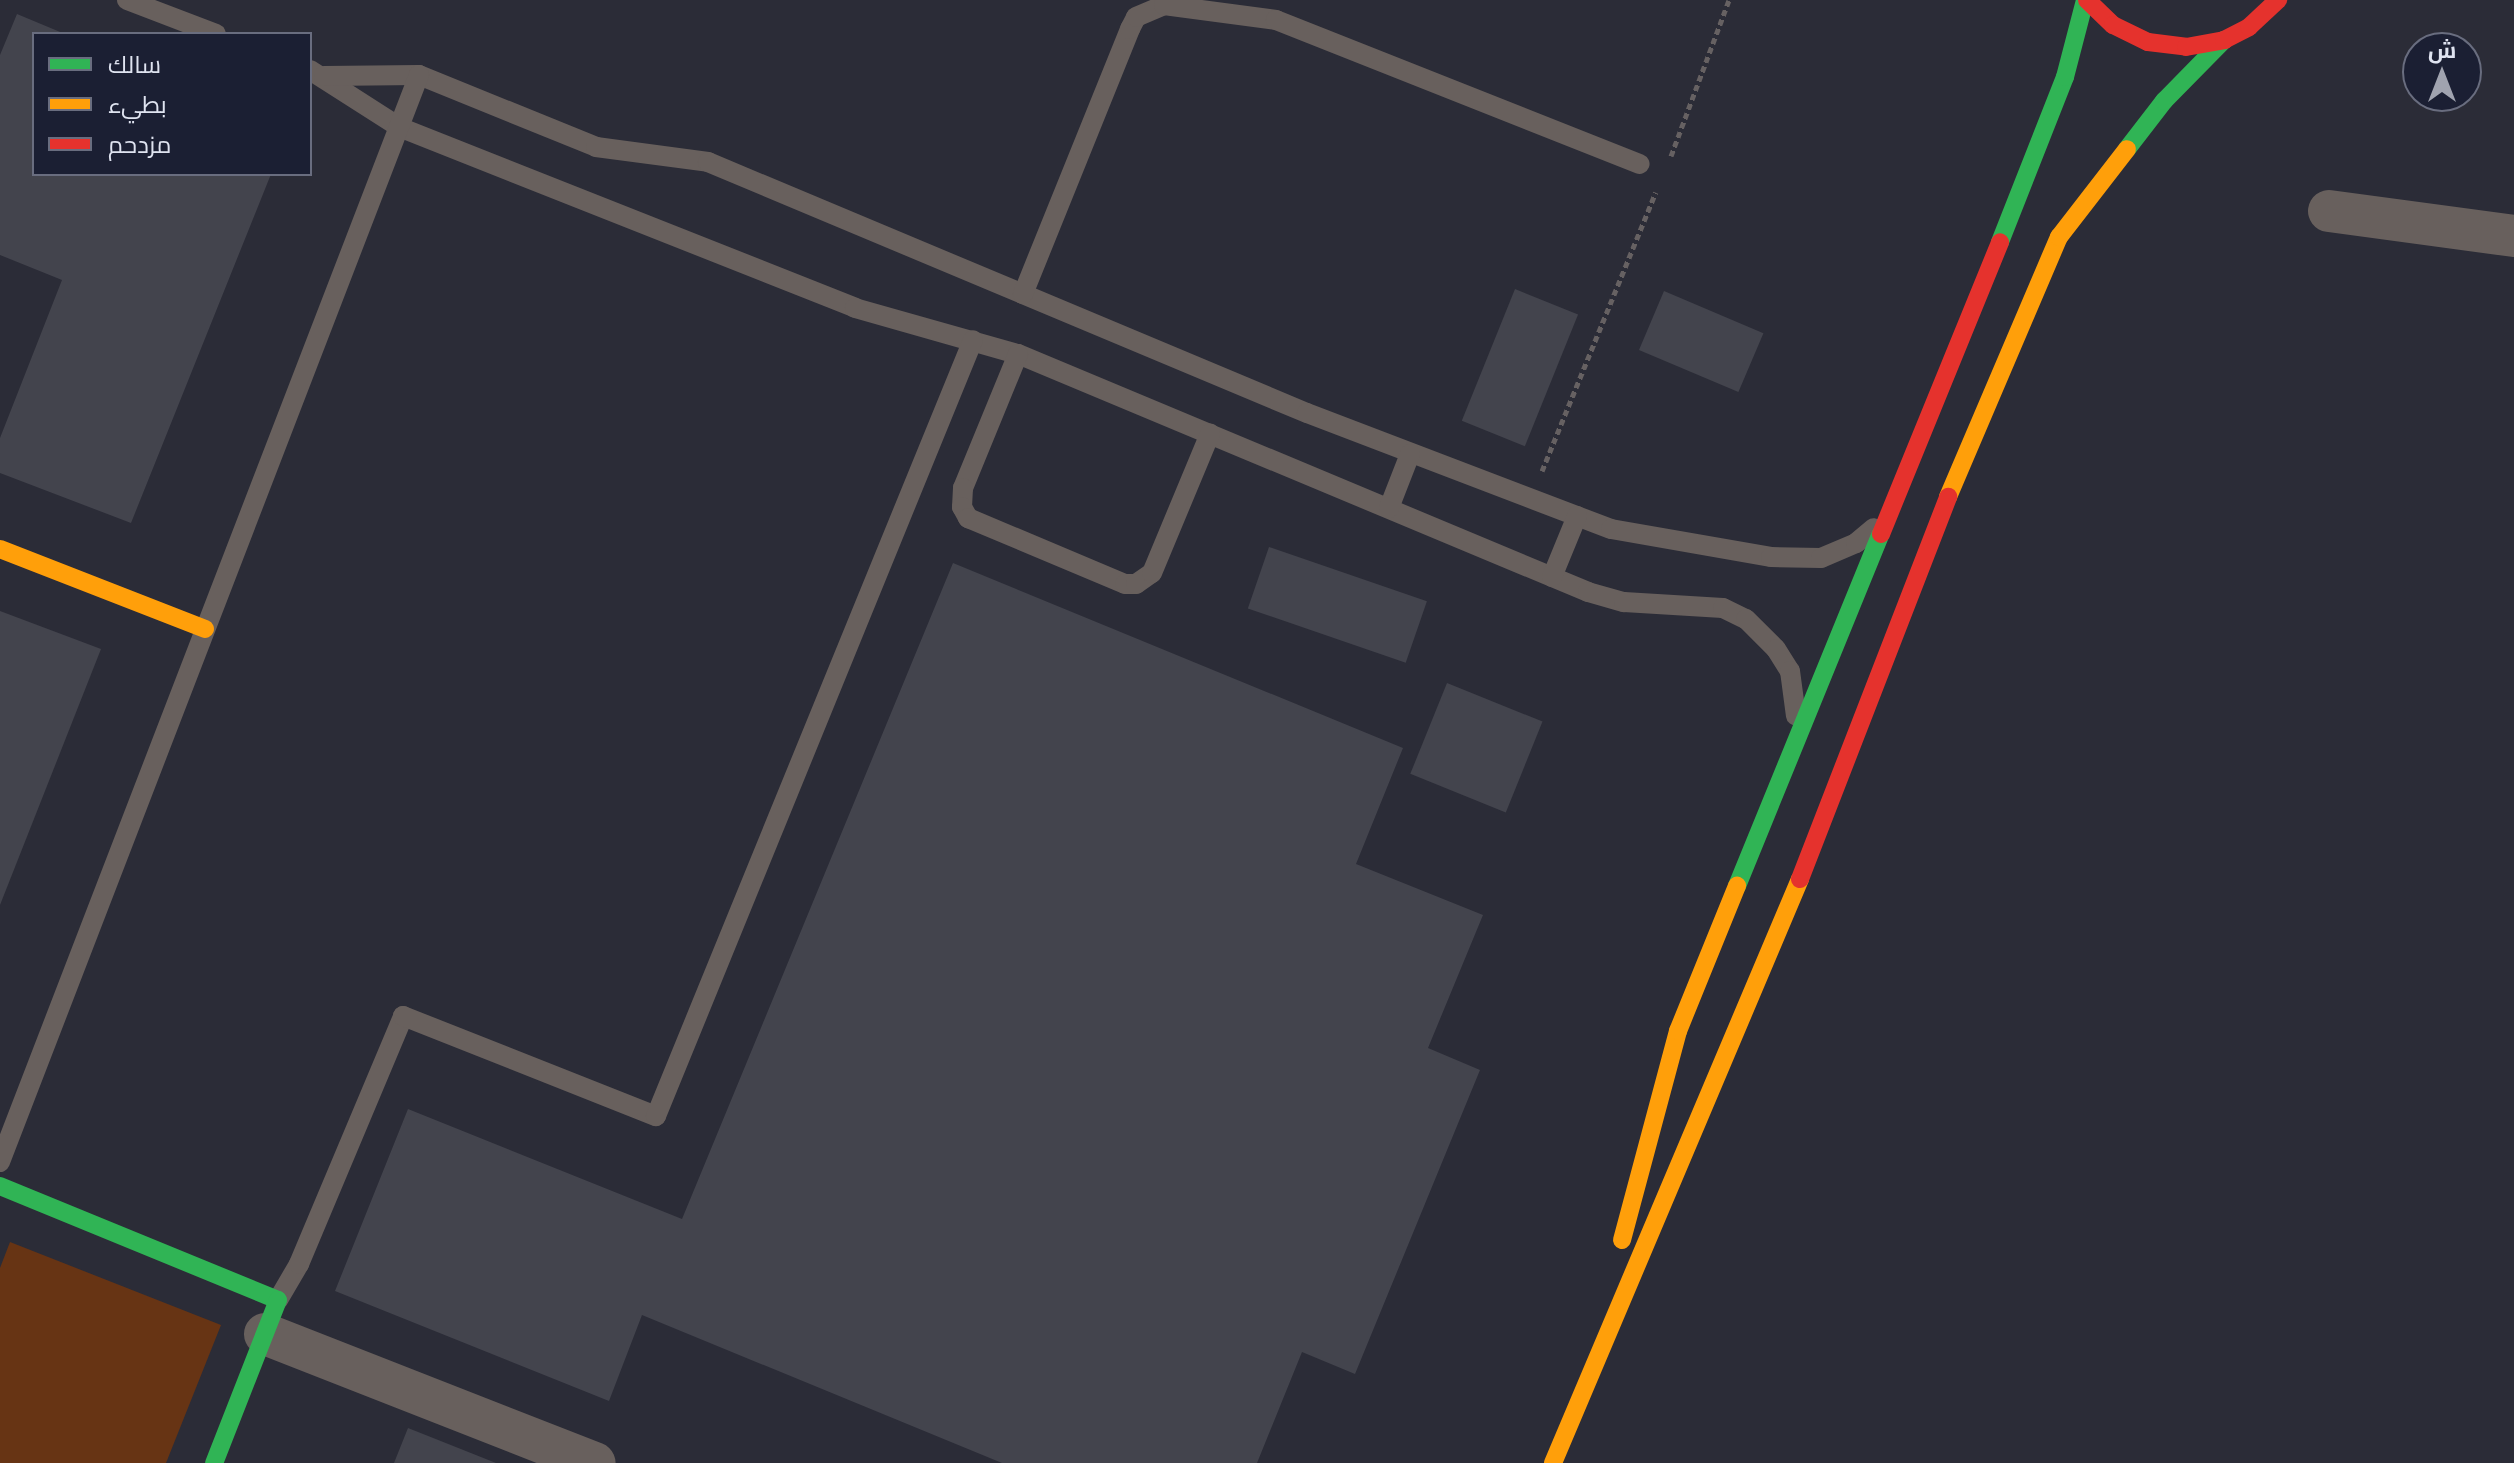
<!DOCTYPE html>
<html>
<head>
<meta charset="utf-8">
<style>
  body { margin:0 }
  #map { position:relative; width:2514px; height:1463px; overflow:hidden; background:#2b2c37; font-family:Commissioner,Cairo,sans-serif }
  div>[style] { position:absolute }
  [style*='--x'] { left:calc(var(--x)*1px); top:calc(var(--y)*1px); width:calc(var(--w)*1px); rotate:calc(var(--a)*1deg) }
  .green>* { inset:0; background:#673414 }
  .building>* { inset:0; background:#43444d; transform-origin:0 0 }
  .path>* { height:5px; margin-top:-2.5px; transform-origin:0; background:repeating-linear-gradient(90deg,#666162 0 6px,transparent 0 10px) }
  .lane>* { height:20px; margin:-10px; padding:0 10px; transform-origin:10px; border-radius:10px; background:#68605d }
  .street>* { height:42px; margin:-21px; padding:0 21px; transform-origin:21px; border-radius:21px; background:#68605d }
  .fast>* { height:18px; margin:-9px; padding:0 9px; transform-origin:9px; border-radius:9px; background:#30b455 }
  .slow>* { height:18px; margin:-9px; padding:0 9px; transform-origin:9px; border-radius:9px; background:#ff9f0a }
  .jam>* { height:18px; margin:-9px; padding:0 9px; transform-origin:9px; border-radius:9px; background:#e5322d }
  span { translate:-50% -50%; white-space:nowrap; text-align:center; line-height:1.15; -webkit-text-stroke:7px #1b1f33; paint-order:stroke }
  .legend { position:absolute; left:32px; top:32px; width:280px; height:144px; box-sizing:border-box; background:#1b1f33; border:2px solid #696d7f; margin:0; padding:10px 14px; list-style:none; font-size:24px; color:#dfe3f0 }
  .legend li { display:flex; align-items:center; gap:16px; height:40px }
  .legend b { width:40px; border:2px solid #696d7f }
  .north { position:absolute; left:2402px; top:32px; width:80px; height:80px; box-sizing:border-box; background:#1b1f33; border:2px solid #696d7f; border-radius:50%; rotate:0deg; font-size:22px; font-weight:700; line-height:32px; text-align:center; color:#dfe3f0 }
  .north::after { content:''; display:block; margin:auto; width:28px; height:36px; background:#a0a3af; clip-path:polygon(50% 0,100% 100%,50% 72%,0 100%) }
</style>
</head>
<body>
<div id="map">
  <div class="green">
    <i style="clip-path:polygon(10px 1242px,221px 1325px,166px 1463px,0 1463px,0 1268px)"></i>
  </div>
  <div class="building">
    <i style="clip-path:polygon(17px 14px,65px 34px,34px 34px,34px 174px,271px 174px,131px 523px,0 473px,0 438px,62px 280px,0 255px,0 55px)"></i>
    <i style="left:1515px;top:289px;width:68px;height:142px;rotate:22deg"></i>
    <i style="left:1664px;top:291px;width:108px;height:64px;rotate:23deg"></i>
    <i style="left:1269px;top:547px;width:167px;height:65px;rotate:19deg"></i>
    <i style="clip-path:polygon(953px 563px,1403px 748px,1356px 864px,1483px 915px,1428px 1048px,1480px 1070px,1355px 1374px,1302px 1352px,1257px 1463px,1002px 1463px,642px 1315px,609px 1401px,335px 1291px,408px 1109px,682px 1219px)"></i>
    <i style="clip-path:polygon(0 611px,101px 649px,0 905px)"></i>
    <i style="left:1447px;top:683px;width:103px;height:98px;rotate:22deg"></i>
    <i style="clip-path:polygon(408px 1428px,496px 1463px,394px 1463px)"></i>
  </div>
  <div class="path">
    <i style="--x:1671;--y:156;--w:166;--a:-69.6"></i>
    <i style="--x:1542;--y:471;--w:301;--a:-67.8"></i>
  </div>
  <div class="lane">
    <i style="--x:127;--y:0;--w:95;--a:20.9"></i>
    <i style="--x:310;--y:70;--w:106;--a:32.6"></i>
    <i style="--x:399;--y:127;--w:491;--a:21.6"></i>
    <i style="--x:855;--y:308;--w:169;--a:15.8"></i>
    <i style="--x:1018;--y:354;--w:618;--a:22.66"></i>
    <i style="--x:1588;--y:592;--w:37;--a:16"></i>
    <i style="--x:1624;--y:602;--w:99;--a:3.5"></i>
    <i style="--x:1723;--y:608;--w:25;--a:26"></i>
    <i style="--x:1746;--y:619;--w:42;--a:45"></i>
    <i style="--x:1776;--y:649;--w:26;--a:58"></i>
    <i style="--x:1790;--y:671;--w:45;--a:82.4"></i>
    <i style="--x:324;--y:76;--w:95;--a:-0.6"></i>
    <i style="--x:419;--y:75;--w:191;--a:22.1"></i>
    <i style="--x:596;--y:147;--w:113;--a:7.6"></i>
    <i style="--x:708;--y:162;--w:649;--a:22.74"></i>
    <i style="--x:1307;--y:413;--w:325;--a:20.9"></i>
    <i style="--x:1611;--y:529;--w:162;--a:9.9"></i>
    <i style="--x:1771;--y:557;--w:50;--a:1.1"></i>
    <i style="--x:1821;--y:558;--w:38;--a:-23"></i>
    <i style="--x:1856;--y:543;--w:23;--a:-40"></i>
    <i style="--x:1023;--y:294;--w:286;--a:-68"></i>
    <i style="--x:1130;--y:29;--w:13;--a:-63"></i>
    <i style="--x:1136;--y:17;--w:30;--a:-23"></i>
    <i style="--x:1164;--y:5;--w:113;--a:7.6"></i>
    <i style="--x:1276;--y:20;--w:391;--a:21.6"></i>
    <i style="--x:1018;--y:354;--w:145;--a:112.3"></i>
    <i style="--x:963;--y:488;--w:19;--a:93"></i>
    <i style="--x:962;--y:507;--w:13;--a:61"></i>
    <i style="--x:968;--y:518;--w:170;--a:22.8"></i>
    <i style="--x:1125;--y:584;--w:11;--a:0"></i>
    <i style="--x:1136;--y:584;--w:19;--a:-35"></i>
    <i style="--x:1152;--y:573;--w:151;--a:-67.4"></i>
    <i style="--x:1389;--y:508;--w:58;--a:-68.7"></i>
    <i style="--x:1552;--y:577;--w:66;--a:-67.7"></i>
    <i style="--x:0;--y:1162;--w:1165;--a:-68.92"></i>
    <i style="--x:278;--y:1300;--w:42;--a:-59.7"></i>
    <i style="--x:299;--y:1264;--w:269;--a:-67.2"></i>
    <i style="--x:403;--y:1016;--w:272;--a:21.6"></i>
    <i style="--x:656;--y:1116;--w:838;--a:-67.78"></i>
  </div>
  <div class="street">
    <i style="--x:2329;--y:211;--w:187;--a:7.7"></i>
    <i style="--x:265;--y:1334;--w:354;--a:21.4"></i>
  </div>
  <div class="fast">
    <i style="--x:2127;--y:149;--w:61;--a:-52.4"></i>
    <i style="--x:2164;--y:101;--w:86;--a:-45.5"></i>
    <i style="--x:2000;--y:242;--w:177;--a:-68.5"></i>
    <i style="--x:2065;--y:77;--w:80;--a:-75.4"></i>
    <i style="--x:1737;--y:886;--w:380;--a:-67.8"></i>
    <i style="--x:0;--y:1186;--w:300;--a:22.3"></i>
    <i style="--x:278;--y:1300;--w:175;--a:111.4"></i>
  </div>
  <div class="slow">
    <i style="--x:1948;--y:497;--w:283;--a:-66.9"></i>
    <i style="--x:2059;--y:237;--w:111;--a:-52.3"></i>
    <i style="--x:0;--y:549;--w:220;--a:21.3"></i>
    <i style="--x:1622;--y:1240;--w:216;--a:-75"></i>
    <i style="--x:1678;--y:1031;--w:157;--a:-67.9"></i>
    <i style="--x:1553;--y:1463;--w:634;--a:-67.07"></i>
  </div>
  <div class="jam">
    <i style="--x:2087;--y:0;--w:36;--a:44"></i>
    <i style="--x:2113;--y:25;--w:39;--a:26"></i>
    <i style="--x:2148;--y:42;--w:38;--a:7"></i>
    <i style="--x:2186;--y:47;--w:39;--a:-10"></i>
    <i style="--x:2224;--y:40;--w:28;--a:-27"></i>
    <i style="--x:2249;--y:27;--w:40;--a:-43"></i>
    <i style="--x:1881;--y:534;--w:315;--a:-67.8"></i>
    <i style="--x:1800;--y:879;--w:410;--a:-68.8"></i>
  </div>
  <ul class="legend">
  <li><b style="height:10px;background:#30b455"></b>سالك</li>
  <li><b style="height:10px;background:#ff9f0a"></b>بطيء</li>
  <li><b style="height:10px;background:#e5322d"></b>مزدحم</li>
  </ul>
  <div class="north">ش</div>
</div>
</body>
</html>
